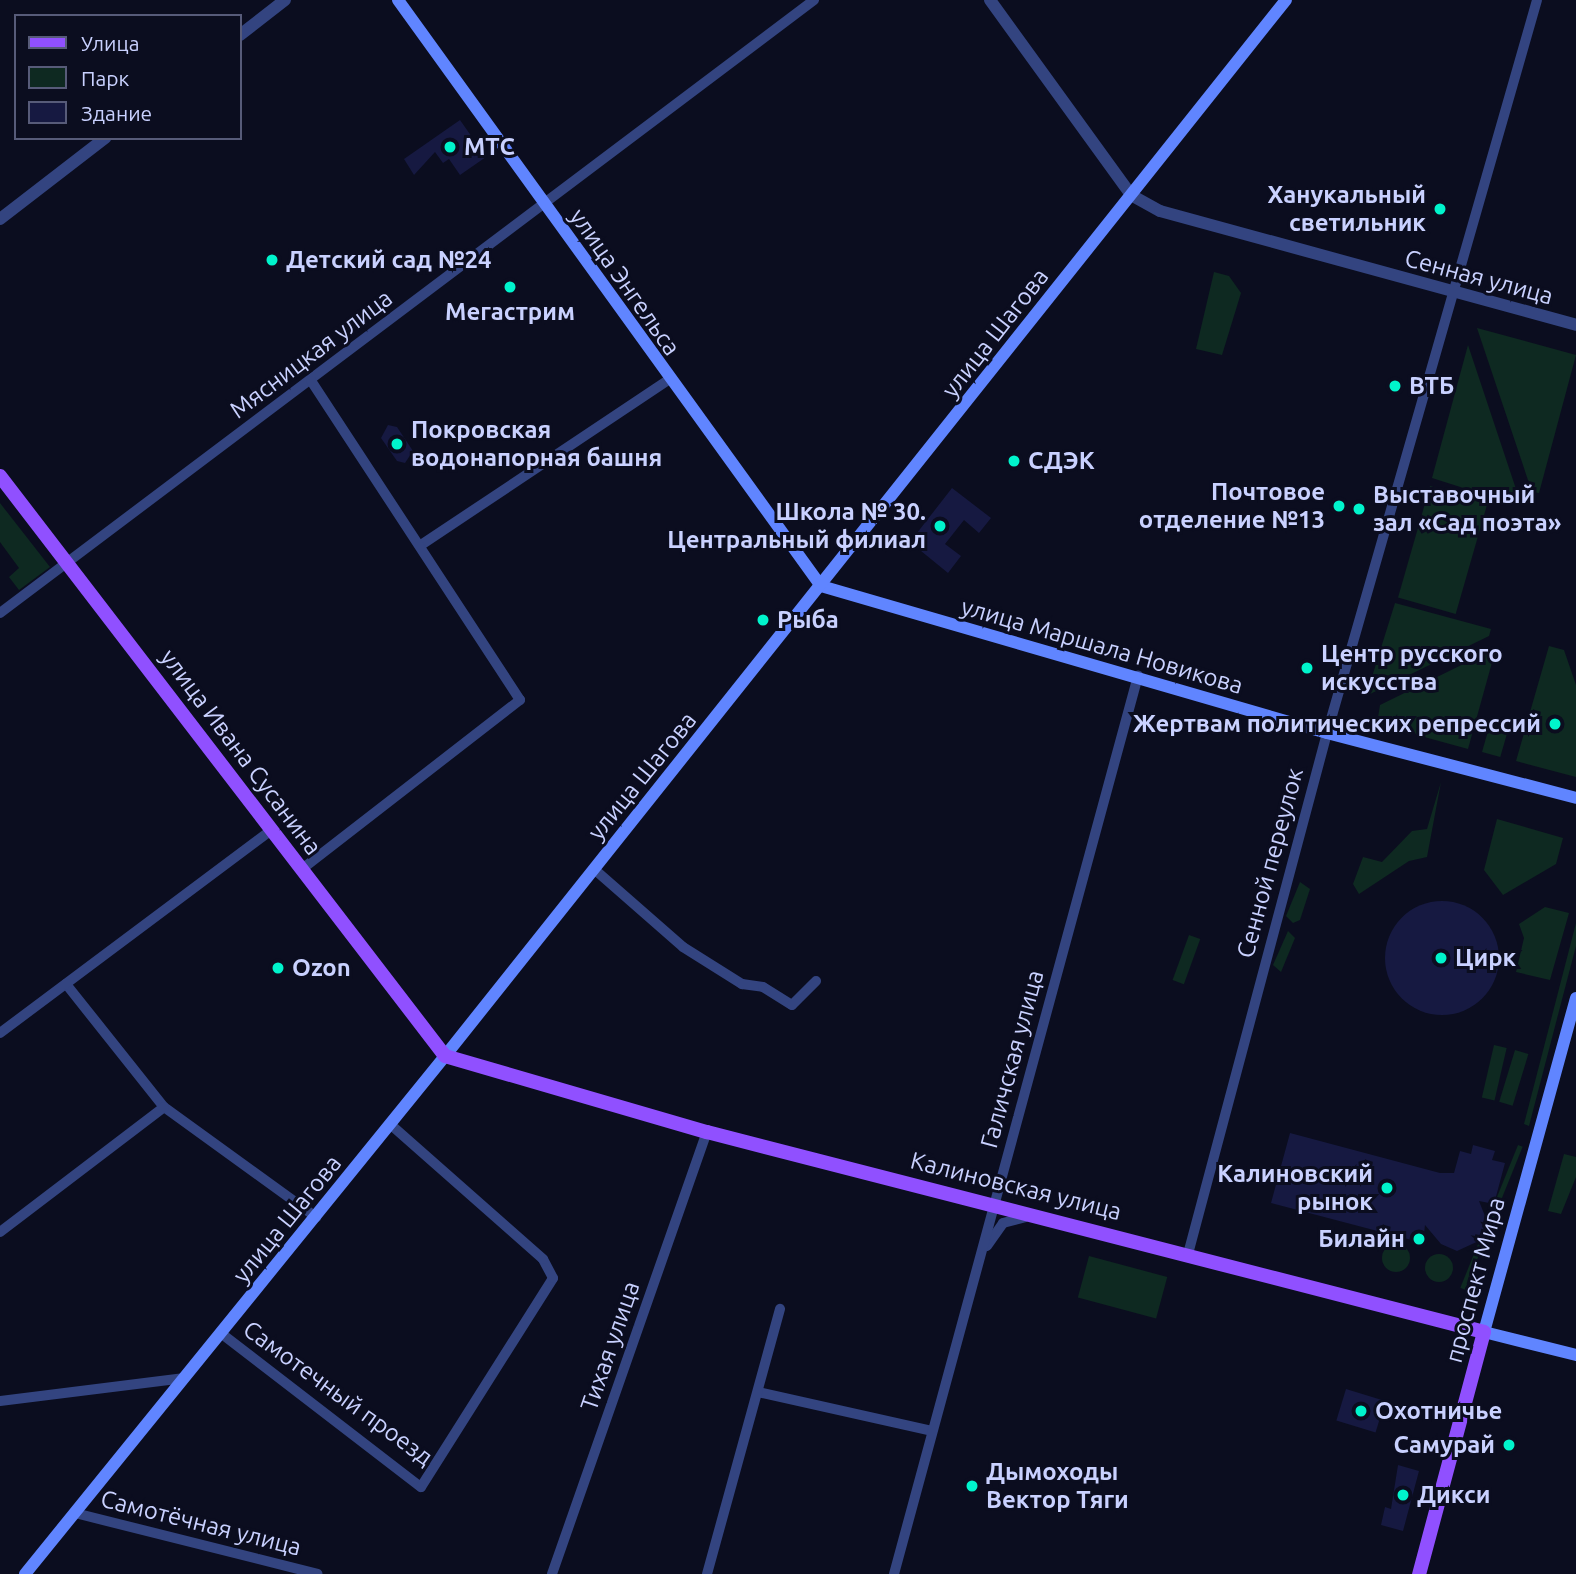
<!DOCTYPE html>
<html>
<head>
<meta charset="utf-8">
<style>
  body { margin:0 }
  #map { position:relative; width:1576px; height:1574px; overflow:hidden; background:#0b0d1f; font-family:Ubuntu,sans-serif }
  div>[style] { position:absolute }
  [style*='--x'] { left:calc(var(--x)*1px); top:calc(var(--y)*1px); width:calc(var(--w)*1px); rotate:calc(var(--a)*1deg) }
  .green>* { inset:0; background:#0e2921; transform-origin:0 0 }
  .round { border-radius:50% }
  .building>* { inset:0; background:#161941; transform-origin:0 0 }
  .minor>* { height:10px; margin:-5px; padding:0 5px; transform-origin:5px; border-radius:5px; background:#334480 }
  .tertiary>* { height:12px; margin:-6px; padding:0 6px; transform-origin:6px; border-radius:6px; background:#334480 }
  .secondary>* { height:12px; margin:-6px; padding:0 6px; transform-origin:6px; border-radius:6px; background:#6085ff }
  .primary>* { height:14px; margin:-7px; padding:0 7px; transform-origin:7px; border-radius:7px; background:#9050ff }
  .dots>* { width:19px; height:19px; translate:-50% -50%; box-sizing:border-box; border:4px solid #0b0d1f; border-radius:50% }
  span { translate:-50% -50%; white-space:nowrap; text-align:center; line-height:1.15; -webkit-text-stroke:6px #0b0d1f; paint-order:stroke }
  .poi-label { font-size:24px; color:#c9d1ff; font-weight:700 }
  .left { translate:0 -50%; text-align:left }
  .right { translate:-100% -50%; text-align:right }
  .street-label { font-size:24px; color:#c9d1ff }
  .legend { position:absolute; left:14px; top:14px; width:228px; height:126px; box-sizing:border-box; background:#0b0d1f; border:2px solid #575b79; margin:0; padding:9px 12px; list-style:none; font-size:21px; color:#c9d1ff }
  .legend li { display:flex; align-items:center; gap:14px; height:35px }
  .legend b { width:35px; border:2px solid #575b79 }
</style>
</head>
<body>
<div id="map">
  <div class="green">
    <i style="clip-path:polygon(1214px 272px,1229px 276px,1241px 293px,1222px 355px,1196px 349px)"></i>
    <i style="clip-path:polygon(1477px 328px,1576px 355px,1539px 493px,1532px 492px)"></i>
    <i style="clip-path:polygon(1468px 345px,1520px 501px,1517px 505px,1432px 478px)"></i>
    <i style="left:1430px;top:486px;width:60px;height:116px;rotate:16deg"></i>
    <i style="clip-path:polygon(0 503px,50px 567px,19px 590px,9px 577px,19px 568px,0 542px)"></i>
    <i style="clip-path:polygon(1395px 603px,1491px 629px,1489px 636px,1366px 696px)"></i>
    <i style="clip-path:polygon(1549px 646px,1564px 650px,1576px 685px,1576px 777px,1516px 761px)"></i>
    <i style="clip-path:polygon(1496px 648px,1468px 749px,1377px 724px,1380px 705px)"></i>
    <i style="left:1490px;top:724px;width:19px;height:29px;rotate:16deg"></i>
    <i style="clip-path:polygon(1441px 782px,1427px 857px,1409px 861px,1359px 894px,1353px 884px,1363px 857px,1382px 862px,1412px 831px,1427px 829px)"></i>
    <i style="clip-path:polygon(1497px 819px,1563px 838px,1556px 864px,1503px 895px,1484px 870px)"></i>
    <i style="clip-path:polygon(1300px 882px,1310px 889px,1300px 920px,1293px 923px,1286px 916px)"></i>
    <i style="clip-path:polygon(1545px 907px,1569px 913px,1550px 980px,1516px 972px,1524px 938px,1519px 924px)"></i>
    <i style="clip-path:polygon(1576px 923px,1576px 946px,1529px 1126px,1524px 1124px)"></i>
    <i style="clip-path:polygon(1288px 931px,1295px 938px,1281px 972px,1273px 965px)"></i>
    <i style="left:1189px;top:935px;width:12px;height:48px;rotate:20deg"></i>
    <i style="left:1494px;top:1045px;width:13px;height:54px;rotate:13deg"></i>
    <i style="left:1515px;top:1050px;width:14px;height:54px;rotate:17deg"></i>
    <i style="left:1518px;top:1145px;width:5px;height:154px;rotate:22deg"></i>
    <i style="clip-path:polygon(1564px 1154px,1576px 1157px,1576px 1177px,1561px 1214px,1548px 1211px)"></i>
    <i class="round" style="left:1382px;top:1244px;width:28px;height:28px"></i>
    <i class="round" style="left:1425px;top:1254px;width:28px;height:28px"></i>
    <i style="left:1089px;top:1256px;width:81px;height:43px;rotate:15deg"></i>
  </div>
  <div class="building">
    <i style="clip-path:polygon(460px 120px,486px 157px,460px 175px,449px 159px,443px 163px,435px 152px,414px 175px,404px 159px)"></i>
    <i style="clip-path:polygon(388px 425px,397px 427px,413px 451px,405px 463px,397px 461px,381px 438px)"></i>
    <i style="clip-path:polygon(952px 488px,991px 518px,979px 533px,964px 520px,945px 544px,961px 556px,948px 573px,910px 542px)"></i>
    <i class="round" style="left:1385px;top:901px;width:114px;height:114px"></i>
    <i style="clip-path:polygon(1290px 1133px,1440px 1173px,1454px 1173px,1460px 1151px,1471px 1154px,1473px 1145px,1495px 1151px,1492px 1160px,1505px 1163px,1494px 1204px,1479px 1201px,1487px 1221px,1483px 1239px,1457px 1251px,1441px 1244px,1425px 1225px,1423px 1243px,1271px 1203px)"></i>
    <i style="left:1346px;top:1389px;width:41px;height:33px;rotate:17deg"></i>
    <i style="clip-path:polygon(1398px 1465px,1419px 1471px,1403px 1531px,1381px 1525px,1385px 1507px,1391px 1509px)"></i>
  </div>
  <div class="minor">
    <i style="--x:421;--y:545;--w:297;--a:-33.7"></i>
    <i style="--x:0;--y:613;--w:1019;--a:-36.98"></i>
    <i style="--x:302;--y:869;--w:276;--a:-37.8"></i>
    <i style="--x:520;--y:700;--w:381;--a:-123.2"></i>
    <i style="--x:594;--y:869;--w:118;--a:41.2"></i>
    <i style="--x:683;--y:947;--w:70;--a:32.1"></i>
    <i style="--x:742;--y:984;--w:21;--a:8"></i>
    <i style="--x:763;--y:987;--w:34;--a:32"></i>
    <i style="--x:792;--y:1005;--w:34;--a:-45"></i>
    <i style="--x:66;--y:984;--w:157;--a:51.5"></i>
    <i style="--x:164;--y:1107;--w:188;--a:35.9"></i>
    <i style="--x:0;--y:1033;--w:339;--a:-36.8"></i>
    <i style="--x:0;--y:1232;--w:206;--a:-37.3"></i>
    <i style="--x:987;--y:1246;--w:28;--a:-55"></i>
    <i style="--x:1003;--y:1223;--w:23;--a:-15"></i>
    <i style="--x:1188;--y:1254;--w:539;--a:-75.06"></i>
    <i style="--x:1327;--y:733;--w:762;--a:-74.01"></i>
    <i style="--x:222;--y:1334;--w:251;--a:37.6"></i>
    <i style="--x:421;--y:1487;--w:247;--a:-57.7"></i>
    <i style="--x:553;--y:1278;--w:21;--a:-118"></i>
    <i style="--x:543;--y:1259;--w:204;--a:-138.6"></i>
    <i style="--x:758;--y:1392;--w:178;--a:12.6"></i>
    <i style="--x:0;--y:1401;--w:186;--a:-7.1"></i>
    <i style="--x:75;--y:1513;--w:250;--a:14.1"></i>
    <i style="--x:552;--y:1574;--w:468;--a:-70.7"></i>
    <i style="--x:707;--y:1574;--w:275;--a:-74.6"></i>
    <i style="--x:894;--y:1574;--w:931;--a:-74.8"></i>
  </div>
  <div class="tertiary">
    <i style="--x:990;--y:0;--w:241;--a:54.1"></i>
    <i style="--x:1131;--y:195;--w:33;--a:29"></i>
    <i style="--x:1160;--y:211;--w:431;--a:15.3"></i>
    <i style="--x:240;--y:35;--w:57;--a:-37.9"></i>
    <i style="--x:0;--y:219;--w:133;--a:-37.6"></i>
  </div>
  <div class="secondary">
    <i style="--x:398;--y:0;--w:723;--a:54.18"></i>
    <i style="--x:821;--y:586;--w:527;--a:16.2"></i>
    <i style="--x:1327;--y:733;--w:257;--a:14.6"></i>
    <i style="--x:1576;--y:998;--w:346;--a:105.4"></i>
    <i style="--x:1484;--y:1332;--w:95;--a:14"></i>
    <i style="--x:25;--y:1574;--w:667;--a:-50.96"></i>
    <i style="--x:445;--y:1056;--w:1350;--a:-51.47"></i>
  </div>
  <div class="primary">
    <i style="--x:0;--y:476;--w:731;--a:52.5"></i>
    <i style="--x:445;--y:1056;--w:273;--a:16.2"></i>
    <i style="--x:707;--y:1132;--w:802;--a:14.43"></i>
    <i style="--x:1484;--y:1332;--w:251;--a:105"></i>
  </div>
  <div class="dots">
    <i style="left:450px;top:147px;background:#00f4cc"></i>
    <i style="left:1440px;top:209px;background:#00f4cc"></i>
    <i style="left:272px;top:260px;background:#00f4cc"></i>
    <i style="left:510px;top:287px;background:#00f4cc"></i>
    <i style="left:1395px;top:386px;background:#00f4cc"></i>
    <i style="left:397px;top:444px;background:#00f4cc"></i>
    <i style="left:1014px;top:461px;background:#00f4cc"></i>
    <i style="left:1339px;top:506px;background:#00f4cc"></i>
    <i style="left:1359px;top:509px;background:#00f4cc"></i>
    <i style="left:940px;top:526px;background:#00f4cc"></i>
    <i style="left:763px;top:620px;background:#00f4cc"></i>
    <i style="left:1307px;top:668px;background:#00f4cc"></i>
    <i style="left:1555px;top:724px;background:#00f4cc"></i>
    <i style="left:1441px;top:958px;background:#00f4cc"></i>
    <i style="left:278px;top:968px;background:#00f4cc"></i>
    <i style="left:1387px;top:1188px;background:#00f4cc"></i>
    <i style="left:1419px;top:1239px;background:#00f4cc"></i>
    <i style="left:1361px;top:1411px;background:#00f4cc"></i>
    <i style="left:1509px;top:1445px;background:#00f4cc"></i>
    <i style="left:972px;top:1486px;background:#00f4cc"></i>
    <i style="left:1403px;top:1495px;background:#00f4cc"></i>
  </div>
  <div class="poi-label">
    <span class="left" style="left:464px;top:147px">МТС</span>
    <span class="right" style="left:1426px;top:209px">Ханукальный<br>светильник</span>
    <span class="left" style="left:286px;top:260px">Детский сад №24</span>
    <span style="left:510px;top:312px">Мегастрим</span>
    <span class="left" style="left:1409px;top:386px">ВТБ</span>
    <span class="left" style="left:411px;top:444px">Покровская<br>водонапорная башня</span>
    <span class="left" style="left:1028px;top:461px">СДЭК</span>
    <span class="right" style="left:1325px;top:506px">Почтовое<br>отделение №13</span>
    <span class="left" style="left:1373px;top:509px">Выставочный<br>зал «Сад поэта»</span>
    <span class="right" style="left:926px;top:526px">Школа № 30.<br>Центральный филиал</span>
    <span class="left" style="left:777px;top:620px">Рыба</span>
    <span class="left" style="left:1321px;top:668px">Центр русского<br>искусства</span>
    <span class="right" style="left:1541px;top:724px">Жертвам политических репрессий</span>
    <span class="left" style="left:1455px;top:958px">Цирк</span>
    <span class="left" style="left:292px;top:968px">Ozon</span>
    <span class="right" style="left:1373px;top:1188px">Калиновский<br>рынок</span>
    <span class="right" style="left:1405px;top:1239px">Билайн</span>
    <span class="left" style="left:1375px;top:1411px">Охотничье</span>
    <span class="right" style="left:1495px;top:1445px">Самурай</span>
    <span class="left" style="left:986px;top:1486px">Дымоходы<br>Вектор Тяги</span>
    <span class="left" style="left:1417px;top:1495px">Дикси</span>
  </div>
  <div class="street-label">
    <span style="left:1479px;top:277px;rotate:15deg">Сенная улица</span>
    <span style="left:625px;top:282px;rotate:55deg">улица Энгельса</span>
    <span style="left:995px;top:333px;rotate:-52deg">улица Шагова</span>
    <span style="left:311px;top:354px;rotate:-37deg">Мясницкая улица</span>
    <span style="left:1102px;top:646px;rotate:16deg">улица Маршала Новикова</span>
    <span style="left:241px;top:752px;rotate:53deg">улица Ивана Сусанина</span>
    <span style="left:642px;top:776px;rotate:-51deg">улица Шагова</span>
    <span style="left:1270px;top:863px;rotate:-75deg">Сенной переулок</span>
    <span style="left:1012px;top:1059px;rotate:-75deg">Галичская улица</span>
    <span style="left:1016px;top:1186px;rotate:14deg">Калиновская улица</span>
    <span style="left:287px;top:1219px;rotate:-51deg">улица Шагова</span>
    <span style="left:1475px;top:1280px;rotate:-75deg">проспект Мира</span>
    <span style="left:610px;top:1346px;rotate:-71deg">Тихая улица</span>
    <span style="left:338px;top:1393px;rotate:36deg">Самотечный проезд</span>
    <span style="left:201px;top:1523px;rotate:14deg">Самотёчная улица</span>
  </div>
  <ul class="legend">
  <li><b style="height:9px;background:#9050ff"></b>Улица</li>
  <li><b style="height:19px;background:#0e2921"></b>Парк</li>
  <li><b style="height:19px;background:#161941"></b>Здание</li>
  </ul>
</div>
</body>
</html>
